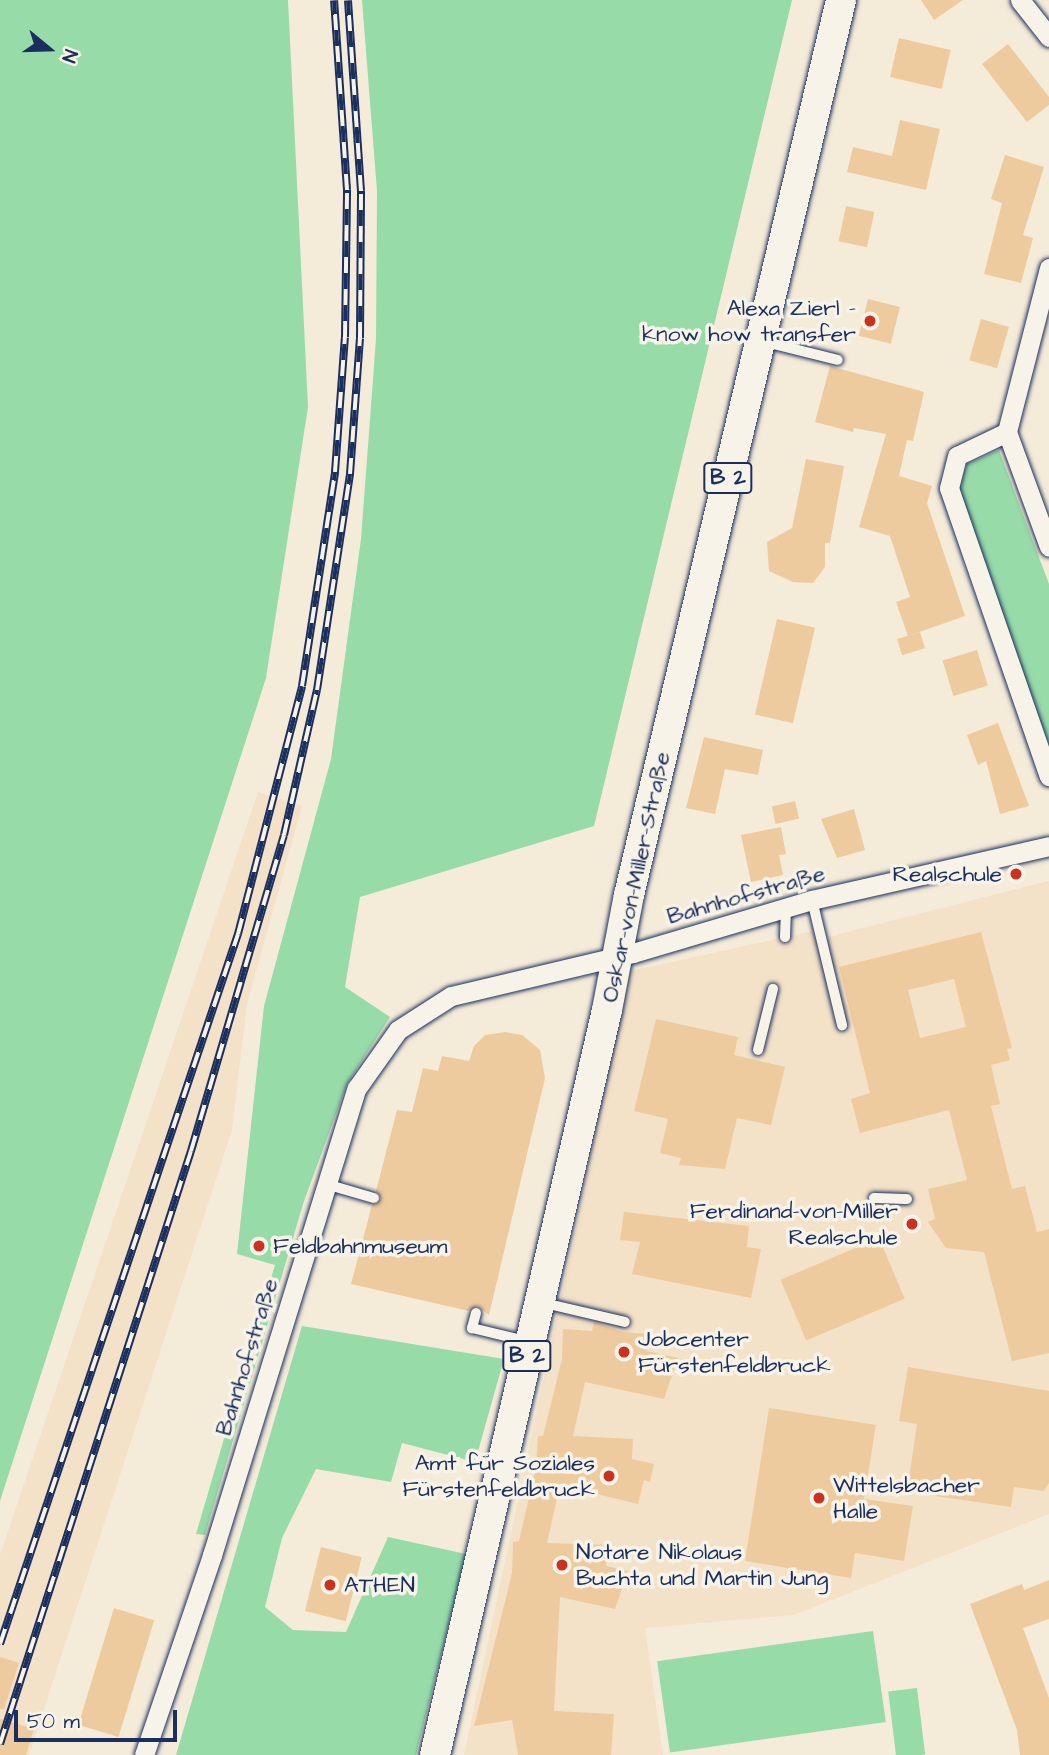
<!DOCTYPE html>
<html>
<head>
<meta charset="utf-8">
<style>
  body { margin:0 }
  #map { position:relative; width:1049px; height:1755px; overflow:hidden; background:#f5ebd9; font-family:"Architects Daughter",sans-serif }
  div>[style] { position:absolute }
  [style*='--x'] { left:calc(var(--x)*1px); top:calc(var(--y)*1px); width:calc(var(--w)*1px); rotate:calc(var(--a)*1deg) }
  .built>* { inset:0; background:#f3e1c8 }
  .green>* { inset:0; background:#96dba8; transform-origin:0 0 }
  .building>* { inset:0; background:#eecb9f; transform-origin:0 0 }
  .roads { filter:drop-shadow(0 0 2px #1b2f5e) drop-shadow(0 0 2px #1b2f5e) }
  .lane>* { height:10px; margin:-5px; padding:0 5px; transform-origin:5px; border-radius:5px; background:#f7f3e8 }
  .street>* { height:19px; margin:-9.5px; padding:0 9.5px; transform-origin:9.5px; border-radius:9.5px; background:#f7f3e8 }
  .primary>* { height:30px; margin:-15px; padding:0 15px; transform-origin:15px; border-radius:15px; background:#f7f3e8 }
  .rail>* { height:8px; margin-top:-4px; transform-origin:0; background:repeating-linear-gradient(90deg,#f7f3e8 0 16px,#1b2f5e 0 32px); box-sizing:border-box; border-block:2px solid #1b2f5e }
  .dots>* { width:19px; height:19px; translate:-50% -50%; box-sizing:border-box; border:4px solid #f7f3e8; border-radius:50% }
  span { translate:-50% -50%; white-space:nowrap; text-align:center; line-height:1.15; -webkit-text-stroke:7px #f7f3e8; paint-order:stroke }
  .shield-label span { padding:2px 5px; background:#f7f3e8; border:2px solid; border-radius:5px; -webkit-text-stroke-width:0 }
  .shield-label { font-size:21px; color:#1b2f5e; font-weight:700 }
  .poi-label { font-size:23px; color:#1b2f5e }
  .right { translate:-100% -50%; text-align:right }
  .left { translate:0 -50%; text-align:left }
  .street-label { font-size:23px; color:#1b2f5e }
  .north { position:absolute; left:14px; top:14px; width:70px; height:70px; -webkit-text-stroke:5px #f7f3e8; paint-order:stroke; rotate:109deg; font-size:19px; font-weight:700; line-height:28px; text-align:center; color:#1b2f5e }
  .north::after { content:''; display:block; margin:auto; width:24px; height:32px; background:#1b2f5e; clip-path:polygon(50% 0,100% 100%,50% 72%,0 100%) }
  .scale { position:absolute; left:14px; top:1710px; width:163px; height:32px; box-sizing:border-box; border:4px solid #1b2f5e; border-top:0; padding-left:9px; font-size:21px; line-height:24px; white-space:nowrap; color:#1b2f5e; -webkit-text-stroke:5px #f7f3e8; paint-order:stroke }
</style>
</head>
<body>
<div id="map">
  <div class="built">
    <i style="clip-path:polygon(258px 792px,302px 806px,247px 1004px,232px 1130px,29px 1755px,0 1755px,0 1555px)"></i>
    <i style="clip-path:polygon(1049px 881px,1049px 1514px,794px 1615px,645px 1628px,663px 1755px,464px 1755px,630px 971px,813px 931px,819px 939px)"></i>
  </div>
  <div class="green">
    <i style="clip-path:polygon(0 0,288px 0,308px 407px,266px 678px,0 1501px)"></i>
    <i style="clip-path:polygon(362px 0,792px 0,594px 826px,360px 897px,345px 987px,390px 1017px,347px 1084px,304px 1201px,205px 1535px,196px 1534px,275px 1265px,237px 1254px,264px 1006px,331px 759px,361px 539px,376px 339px,377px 191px)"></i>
    <i style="clip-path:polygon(999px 450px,1049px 584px,1049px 750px,959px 488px,967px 464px)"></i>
    <i style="clip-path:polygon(302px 1326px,504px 1359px,475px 1462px,402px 1443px,391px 1482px,316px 1469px,282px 1538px,265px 1607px,293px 1630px,346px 1632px,388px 1537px,466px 1554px,416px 1755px,176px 1755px)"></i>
    <i style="left:873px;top:1631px;width:92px;height:218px;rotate:82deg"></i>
    <i style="left:917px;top:1688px;width:67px;height:29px;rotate:83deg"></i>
  </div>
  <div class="building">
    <i style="clip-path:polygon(921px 0,963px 0,934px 20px)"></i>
    <i style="left:899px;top:38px;width:53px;height:40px;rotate:13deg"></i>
    <i style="clip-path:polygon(1008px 44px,1049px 97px,1049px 105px,1027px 122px,982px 64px)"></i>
    <i style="clip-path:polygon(900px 120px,940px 129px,926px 190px,847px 172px,853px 147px,892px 156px)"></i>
    <i style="clip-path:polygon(1005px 155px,1044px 167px,1023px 235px,1033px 238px,1021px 283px,984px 274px,1002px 203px,991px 199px)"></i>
    <i style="left:846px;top:206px;width:29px;height:36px;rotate:12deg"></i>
    <i style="left:868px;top:299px;width:33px;height:38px;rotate:14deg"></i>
    <i style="left:981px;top:319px;width:29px;height:43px;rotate:16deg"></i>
    <i style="clip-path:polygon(830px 366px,924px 392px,913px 441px,907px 440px,899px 476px,932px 486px,927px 503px,965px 616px,908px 636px,896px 602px,910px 597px,890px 536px,859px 527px,886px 434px,854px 428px,853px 432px,815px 422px)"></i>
    <i style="clip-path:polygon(806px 459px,844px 466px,830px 543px,825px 543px,825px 567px,813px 583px,793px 582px,769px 571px,767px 542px,792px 528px)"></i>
    <i style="left:777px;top:619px;width:39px;height:98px;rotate:13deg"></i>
    <i style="left:920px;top:632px;width:17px;height:24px;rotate:73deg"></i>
    <i style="left:977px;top:650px;width:37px;height:36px;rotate:73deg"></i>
    <i style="clip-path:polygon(998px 723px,1029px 806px,1000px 814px,986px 761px,978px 765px,967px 735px)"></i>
    <i style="clip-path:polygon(704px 737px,763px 750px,758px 775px,725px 769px,715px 814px,686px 808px)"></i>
    <i style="left:795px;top:801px;width:18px;height:24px;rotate:77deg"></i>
    <i style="clip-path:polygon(854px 809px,865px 850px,837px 858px,821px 819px)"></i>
    <i style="clip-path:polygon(781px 827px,786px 854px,779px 855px,783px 875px,751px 882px,741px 835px)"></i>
    <i style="clip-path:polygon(evenodd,981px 932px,1012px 1048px,1007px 1049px,1010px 1060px,991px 1065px,1000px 1104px,991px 1106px,1012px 1189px,1025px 1186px,1037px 1232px,1049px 1229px,1049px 1353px,1012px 1361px,984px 1252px,946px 1248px,928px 1222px,935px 1219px,928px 1189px,967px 1180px,949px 1110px,860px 1133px,851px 1099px,870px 1093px,839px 967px,981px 932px,954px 979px,966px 1027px,920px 1038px,908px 990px,954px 979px)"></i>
    <i style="clip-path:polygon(656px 1019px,738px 1037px,734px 1055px,785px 1067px,771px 1125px,737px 1118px,725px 1169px,679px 1165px,681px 1158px,660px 1153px,668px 1119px,634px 1111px)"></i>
    <i style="clip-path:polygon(505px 1032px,522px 1035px,540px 1050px,545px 1078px,489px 1315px,477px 1306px,469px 1311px,351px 1284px,372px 1205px,381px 1199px,376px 1191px,397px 1110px,412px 1112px,423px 1068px,438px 1071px,442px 1056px,469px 1061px,474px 1046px,485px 1035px)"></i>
    <i style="clip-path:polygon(624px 1212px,749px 1226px,747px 1247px,761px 1249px,751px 1298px,632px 1274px,640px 1242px,620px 1240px)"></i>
    <i style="left:879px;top:1238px;width:66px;height:107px;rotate:67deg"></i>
    <i style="clip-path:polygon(594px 1322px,623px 1332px,649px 1334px,647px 1351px,678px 1358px,664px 1399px,585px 1382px,573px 1436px,633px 1439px,632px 1459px,654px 1464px,650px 1482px,644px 1480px,638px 1504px,560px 1485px,547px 1543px,608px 1545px,606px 1566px,628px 1571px,615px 1609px,560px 1597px,554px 1711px,614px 1714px,611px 1755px,518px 1755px,512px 1720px,474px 1726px,512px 1573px,513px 1542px,519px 1541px,536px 1467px,538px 1436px,543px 1436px,562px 1359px,563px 1329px,592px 1331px)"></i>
    <i style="clip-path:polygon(908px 1367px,1049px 1391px,1049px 1483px,1044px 1491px,1014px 1487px,1011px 1507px,907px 1492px,917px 1424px,899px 1421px)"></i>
    <i style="clip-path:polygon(769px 1408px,876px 1425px,864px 1499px,913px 1506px,904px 1561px,855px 1553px,851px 1578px,745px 1561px)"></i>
    <i style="left:321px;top:1547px;width:42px;height:66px;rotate:14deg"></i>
    <i style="clip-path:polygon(1049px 1580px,1049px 1619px,1023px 1628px,1049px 1698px,1049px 1755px,1020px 1755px,1017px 1730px,970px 1604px,1022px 1584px,1024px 1590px)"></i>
    <i style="left:114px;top:1608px;width:42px;height:122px;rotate:17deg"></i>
    <i style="clip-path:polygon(0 1657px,19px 1663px,4px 1709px,0 1709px)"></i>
    <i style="clip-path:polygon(0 1719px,34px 1729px,26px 1755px,0 1755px)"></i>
  </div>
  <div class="roads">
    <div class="lane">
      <i style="--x:762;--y:341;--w:78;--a:14"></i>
      <i style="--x:812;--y:900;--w:129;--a:76.5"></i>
      <i style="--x:785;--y:937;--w:30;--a:-88"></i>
      <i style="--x:758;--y:1050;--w:63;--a:-76.2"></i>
      <i style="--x:326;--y:1184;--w:50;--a:16.3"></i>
      <i style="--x:874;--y:1198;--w:33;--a:2"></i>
      <i style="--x:544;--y:1303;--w:83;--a:13.2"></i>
      <i style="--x:476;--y:1313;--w:16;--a:105"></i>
      <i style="--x:472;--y:1328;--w:56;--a:13.5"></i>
    </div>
    <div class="street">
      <i style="--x:1020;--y:0;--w:47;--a:51.9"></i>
      <i style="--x:1049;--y:268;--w:169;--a:104.4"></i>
      <i style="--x:1007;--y:432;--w:122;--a:69.9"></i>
      <i style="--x:1007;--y:432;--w:55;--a:154.4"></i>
      <i style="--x:957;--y:456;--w:33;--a:104"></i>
      <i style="--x:949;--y:488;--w:305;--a:70.9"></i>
      <i style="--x:144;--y:1755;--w:211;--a:-71.2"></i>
      <i style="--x:212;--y:1555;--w:489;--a:-72.8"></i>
      <i style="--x:357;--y:1088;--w:71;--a:-54.7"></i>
      <i style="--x:398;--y:1030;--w:63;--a:-32.7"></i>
      <i style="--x:451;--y:996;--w:187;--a:-13.3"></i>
      <i style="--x:633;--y:953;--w:187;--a:-16.5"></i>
      <i style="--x:812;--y:900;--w:243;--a:-12.8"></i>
    </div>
    <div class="primary">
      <i style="--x:435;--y:1755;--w:765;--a:-77"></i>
      <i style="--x:607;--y:1010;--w:117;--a:-79.2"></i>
      <i style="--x:629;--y:895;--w:920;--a:-76.67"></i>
    </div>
  </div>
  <div class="rail">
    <i style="--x:0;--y:1644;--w:749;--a:-71.47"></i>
    <i style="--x:238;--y:934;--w:256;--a:-75.5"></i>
    <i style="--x:302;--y:686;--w:217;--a:-81.2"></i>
    <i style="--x:335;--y:472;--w:135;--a:-85.8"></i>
    <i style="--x:345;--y:337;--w:147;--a:-89.2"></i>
    <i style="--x:347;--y:190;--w:190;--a:-93.9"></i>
    <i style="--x:0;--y:1744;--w:623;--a:-72.15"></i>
    <i style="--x:191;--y:1151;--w:329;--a:-73.6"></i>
    <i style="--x:284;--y:835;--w:149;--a:-77.2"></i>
    <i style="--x:317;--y:690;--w:219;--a:-81.3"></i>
    <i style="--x:350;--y:474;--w:136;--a:-85.8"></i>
    <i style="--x:360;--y:338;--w:147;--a:-89.6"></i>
    <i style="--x:361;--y:191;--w:191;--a:-93.9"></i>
  </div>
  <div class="dots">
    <i style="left:870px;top:321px;background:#c8321e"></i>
    <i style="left:1016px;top:874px;background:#c8321e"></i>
    <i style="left:912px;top:1224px;background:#c8321e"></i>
    <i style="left:259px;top:1246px;background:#c8321e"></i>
    <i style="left:624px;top:1352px;background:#c8321e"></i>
    <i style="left:609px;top:1476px;background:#c8321e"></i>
    <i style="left:819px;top:1498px;background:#c8321e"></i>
    <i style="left:562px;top:1565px;background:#c8321e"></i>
    <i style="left:330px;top:1585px;background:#c8321e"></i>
  </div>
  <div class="shield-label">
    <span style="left:728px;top:478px">B 2</span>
    <span style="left:527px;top:1356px">B 2</span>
  </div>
  <div class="poi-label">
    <span class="right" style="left:856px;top:321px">Alexa Zierl –<br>know how transfer</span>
    <span class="right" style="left:1002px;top:874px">Realschule</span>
    <span class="right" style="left:898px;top:1224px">Ferdinand-von-Miller<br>Realschule</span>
    <span class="left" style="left:273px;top:1246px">Feldbahnmuseum</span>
    <span class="left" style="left:638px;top:1352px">Jobcenter<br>Fürstenfeldbruck</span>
    <span class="right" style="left:595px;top:1476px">Amt für Soziales<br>Fürstenfeldbruck</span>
    <span class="left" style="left:833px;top:1498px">Wittelsbacher<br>Halle</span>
    <span class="left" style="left:576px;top:1565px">Notare Nikolaus<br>Buchta und Martin Jung</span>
    <span class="left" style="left:344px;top:1585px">ATHEN</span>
  </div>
  <div class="street-label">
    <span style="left:636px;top:877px;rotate:-78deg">Oskar-von-Miller-Straße</span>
    <span style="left:746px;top:895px;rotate:-16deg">Bahnhofstraße</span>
    <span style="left:247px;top:1357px;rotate:-73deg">Bahnhofstraße</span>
  </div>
  <div class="north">N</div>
  <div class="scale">50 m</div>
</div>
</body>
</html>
